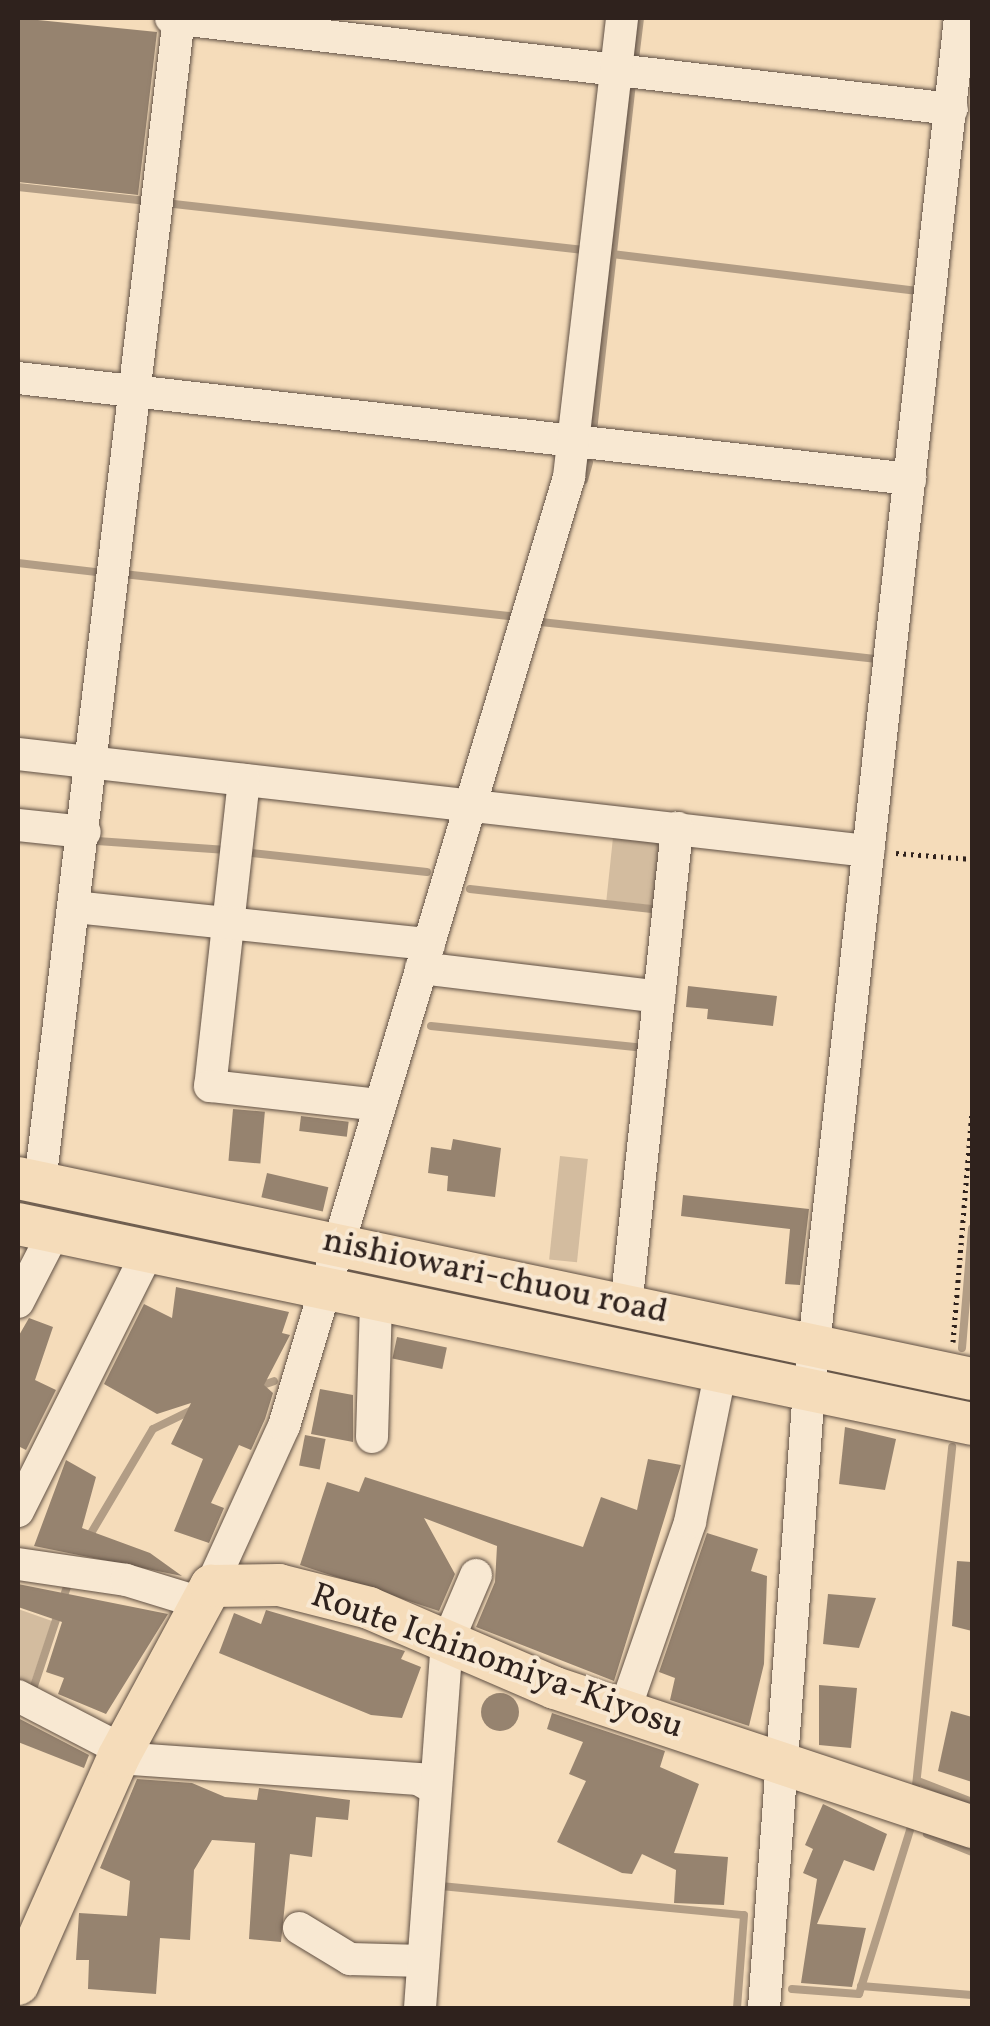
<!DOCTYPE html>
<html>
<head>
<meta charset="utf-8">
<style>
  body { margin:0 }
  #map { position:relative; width:990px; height:2026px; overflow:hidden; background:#f5dcba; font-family:Vollkorn,serif }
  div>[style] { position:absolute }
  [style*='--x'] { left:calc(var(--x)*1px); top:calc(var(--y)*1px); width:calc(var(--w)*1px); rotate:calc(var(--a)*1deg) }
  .green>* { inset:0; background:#d3bc9f; transform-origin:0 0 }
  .stream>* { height:8px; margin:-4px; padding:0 4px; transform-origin:4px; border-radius:4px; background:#b29d85 }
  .building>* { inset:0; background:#96836f; transform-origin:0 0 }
  .round { border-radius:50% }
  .path>* { height:5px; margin-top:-2.5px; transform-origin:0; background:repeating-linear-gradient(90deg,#2f221d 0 2.5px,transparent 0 7.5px) }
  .roads { filter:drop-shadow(0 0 2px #605044) drop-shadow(0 0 2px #605044) }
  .minor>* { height:32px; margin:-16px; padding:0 16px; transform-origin:16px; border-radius:16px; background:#f8e8d2 }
  .major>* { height:42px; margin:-21px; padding:0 21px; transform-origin:21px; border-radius:21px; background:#f5dcba }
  span { translate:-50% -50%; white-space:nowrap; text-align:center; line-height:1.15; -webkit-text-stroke:8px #f8e8d2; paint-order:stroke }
  .street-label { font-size:35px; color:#2f221d }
  .frame { position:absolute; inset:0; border:20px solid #2f221d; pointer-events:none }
</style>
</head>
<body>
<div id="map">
  <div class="green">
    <i style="left:614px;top:828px;width:51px;height:73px;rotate:6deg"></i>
    <i style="left:560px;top:1156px;width:28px;height:104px;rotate:6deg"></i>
    <i style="clip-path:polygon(18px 1609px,52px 1621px,28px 1692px,18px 1687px)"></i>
  </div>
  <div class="stream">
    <i style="--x:635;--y:59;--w:41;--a:-83"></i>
    <i style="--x:18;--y:187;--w:130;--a:6.2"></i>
    <i style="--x:165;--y:203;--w:419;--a:6.4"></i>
    <i style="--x:612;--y:254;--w:310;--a:6.9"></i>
    <i style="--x:593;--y:431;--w:349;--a:-83.6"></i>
    <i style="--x:584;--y:480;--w:18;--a:-74"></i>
    <i style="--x:18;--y:563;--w:88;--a:6.6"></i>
    <i style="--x:123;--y:574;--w:388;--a:6.2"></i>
    <i style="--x:541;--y:622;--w:336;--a:6.3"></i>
    <i style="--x:97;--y:841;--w:130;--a:4"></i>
    <i style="--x:243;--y:852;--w:185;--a:6.2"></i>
    <i style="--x:470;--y:889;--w:192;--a:6.3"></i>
    <i style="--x:431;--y:1026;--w:215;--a:5.9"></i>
    <i style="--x:962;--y:1348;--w:120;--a:-85.2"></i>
    <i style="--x:254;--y:1388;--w:21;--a:-19"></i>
    <i style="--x:87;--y:1540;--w:129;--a:-59.3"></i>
    <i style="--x:153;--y:1429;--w:46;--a:-26"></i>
    <i style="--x:32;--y:1692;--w:120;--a:-71.6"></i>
    <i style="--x:918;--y:1781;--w:58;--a:21.3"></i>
    <i style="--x:915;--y:1795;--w:350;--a:-83.9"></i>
    <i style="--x:927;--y:1834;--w:48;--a:21.8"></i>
    <i style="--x:441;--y:1886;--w:304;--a:5.5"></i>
    <i style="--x:744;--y:1915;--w:93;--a:94.3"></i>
    <i style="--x:861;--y:1986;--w:111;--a:4.6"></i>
    <i style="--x:792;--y:1989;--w:67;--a:4.3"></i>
    <i style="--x:859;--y:1994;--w:175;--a:-72.7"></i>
  </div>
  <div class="building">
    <i style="clip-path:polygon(18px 18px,157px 32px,138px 195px,18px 182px)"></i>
    <i style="clip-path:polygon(688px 986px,777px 996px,773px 1026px,707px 1019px,708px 1009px,686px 1007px)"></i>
    <i style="left:233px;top:1109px;width:32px;height:52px;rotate:5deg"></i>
    <i style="left:301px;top:1116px;width:48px;height:15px;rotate:7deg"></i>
    <i style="clip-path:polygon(453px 1139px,501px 1148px,495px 1197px,447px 1191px,448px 1176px,428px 1173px,431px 1147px,451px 1150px)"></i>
    <i style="left:267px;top:1173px;width:63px;height:25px;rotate:13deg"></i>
    <i style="clip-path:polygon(683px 1195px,809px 1209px,800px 1285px,785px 1284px,790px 1229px,681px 1216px)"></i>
    <i style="clip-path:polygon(176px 1287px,289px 1312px,282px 1333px,290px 1335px,264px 1385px,273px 1393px,265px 1419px,251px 1450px,239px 1445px,211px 1503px,224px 1508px,209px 1543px,174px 1531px,203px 1459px,171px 1444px,191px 1403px,157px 1414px,104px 1384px,144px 1304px,172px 1318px)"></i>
    <i style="clip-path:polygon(29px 1318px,53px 1327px,35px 1380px,56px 1390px,26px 1450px,18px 1446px,18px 1337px)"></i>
    <i style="left:397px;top:1337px;width:51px;height:22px;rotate:12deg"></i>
    <i style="clip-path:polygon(320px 1389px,353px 1395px,353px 1442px,311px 1434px)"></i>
    <i style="clip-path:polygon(845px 1427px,896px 1439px,885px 1490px,839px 1484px)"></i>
    <i style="left:305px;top:1435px;width:21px;height:31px;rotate:11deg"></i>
    <i style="clip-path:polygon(648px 1459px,681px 1465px,614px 1681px,476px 1627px,495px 1582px,497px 1546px,424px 1518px,455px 1574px,439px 1611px,300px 1565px,327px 1482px,359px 1492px,365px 1477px,583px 1547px,601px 1497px,637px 1510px)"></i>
    <i style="clip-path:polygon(66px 1460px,96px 1477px,82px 1528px,150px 1553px,182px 1576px,34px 1546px)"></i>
    <i style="clip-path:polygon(707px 1533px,758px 1549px,751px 1571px,767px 1576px,764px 1664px,749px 1726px,670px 1700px,675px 1678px,659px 1672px)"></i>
    <i style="clip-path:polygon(957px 1561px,972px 1562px,972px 1631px,952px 1626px)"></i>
    <i style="clip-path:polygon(18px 1584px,168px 1614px,106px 1714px,58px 1694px,64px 1678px,46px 1672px,62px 1622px,18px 1607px)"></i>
    <i style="clip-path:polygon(828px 1594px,876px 1598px,859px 1648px,823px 1644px)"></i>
    <i style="clip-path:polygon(266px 1610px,405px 1651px,401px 1659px,421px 1667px,402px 1718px,371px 1715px,219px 1653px,234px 1613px,261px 1624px)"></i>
    <i style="clip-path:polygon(819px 1685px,857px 1688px,851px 1748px,819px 1745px)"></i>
    <i class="round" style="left:481px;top:1693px;width:38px;height:38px"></i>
    <i style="clip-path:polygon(951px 1711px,972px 1717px,972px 1782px,938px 1771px)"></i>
    <i style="clip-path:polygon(552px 1713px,665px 1751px,660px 1767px,699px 1784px,674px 1853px,728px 1857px,724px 1905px,674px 1903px,676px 1870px,642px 1854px,632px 1874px,622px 1873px,557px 1842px,586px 1781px,569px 1774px,583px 1742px,547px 1729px)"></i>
    <i style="clip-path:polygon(18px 1718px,89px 1755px,84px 1768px,18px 1742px)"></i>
    <i style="clip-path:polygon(137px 1779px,192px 1783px,225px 1797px,257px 1800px,259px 1788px,350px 1800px,348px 1820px,316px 1817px,312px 1857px,290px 1854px,281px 1942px,249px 1939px,255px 1843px,212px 1840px,194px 1870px,190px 1940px,160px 1938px,156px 1994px,88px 1989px,89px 1960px,76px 1960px,79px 1913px,127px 1916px,130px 1881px,100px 1868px)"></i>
    <i style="clip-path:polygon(823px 1804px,887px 1834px,874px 1871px,844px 1860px,817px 1924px,866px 1928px,852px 1987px,801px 1983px,817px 1879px,803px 1873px,813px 1849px,805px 1845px)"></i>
  </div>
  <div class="path">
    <i style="--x:896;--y:853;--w:76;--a:4.5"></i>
    <i style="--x:953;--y:1342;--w:232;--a:-85.3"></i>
  </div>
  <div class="roads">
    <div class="minor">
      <i style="--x:171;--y:18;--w:786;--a:6.65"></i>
      <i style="--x:18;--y:378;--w:898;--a:6.46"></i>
      <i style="--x:18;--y:754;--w:856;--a:6.51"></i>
      <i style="--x:244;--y:780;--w:308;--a:96.3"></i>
      <i style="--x:210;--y:1086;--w:171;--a:6.4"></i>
      <i style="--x:18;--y:825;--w:67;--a:6"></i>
      <i style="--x:75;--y:907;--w:356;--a:6"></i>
      <i style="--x:421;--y:968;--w:240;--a:6.9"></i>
      <i style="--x:40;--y:1183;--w:1173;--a:-83.2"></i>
      <i style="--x:18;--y:1302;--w:79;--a:-62.8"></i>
      <i style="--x:626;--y:1307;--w:482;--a:-83.9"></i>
      <i style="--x:372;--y:1437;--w:138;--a:-88.3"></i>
      <i style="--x:18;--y:1511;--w:291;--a:-63.4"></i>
      <i style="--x:18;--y:1564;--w:109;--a:8.4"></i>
      <i style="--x:126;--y:1580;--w:78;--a:17"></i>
      <i style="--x:211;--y:1586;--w:176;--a:-65.5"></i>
      <i style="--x:284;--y:1426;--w:991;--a:-73.28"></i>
      <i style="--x:569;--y:477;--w:462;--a:-83.4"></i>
      <i style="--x:18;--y:1696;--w:117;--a:27.4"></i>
      <i style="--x:624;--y:1712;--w:201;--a:-70.8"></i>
      <i style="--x:690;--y:1522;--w:155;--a:-78.5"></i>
      <i style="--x:118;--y:1758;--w:301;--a:4"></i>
      <i style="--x:418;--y:1779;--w:20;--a:30"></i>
      <i style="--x:299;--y:1928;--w:60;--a:31.3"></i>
      <i style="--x:350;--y:1959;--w:73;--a:1.6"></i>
      <i style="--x:420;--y:2008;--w:366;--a:-85.8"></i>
      <i style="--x:447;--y:1643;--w:74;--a:-66.9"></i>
      <i style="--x:764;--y:2008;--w:620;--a:-85.84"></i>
      <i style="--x:809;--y:1390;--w:1380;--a:-83.72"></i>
    </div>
    <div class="major">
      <i style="--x:18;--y:1178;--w:975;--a:11.9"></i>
      <i style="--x:18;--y:1224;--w:975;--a:11.84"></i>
      <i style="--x:18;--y:1984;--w:247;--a:-66.1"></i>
      <i style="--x:118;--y:1758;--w:196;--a:-61.6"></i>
      <i style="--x:211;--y:1586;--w:68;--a:-0.8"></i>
      <i style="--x:279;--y:1585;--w:93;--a:14.3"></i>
      <i style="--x:369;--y:1608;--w:202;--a:23.3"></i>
      <i style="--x:555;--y:1688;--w:440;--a:18.4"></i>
    </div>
  </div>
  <div class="street-label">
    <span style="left:495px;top:1277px;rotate:12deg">nishiowari-chuou road</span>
    <span style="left:497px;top:1662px;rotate:20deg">Route Ichinomiya-Kiyosu</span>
  </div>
  <div class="frame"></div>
</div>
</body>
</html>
